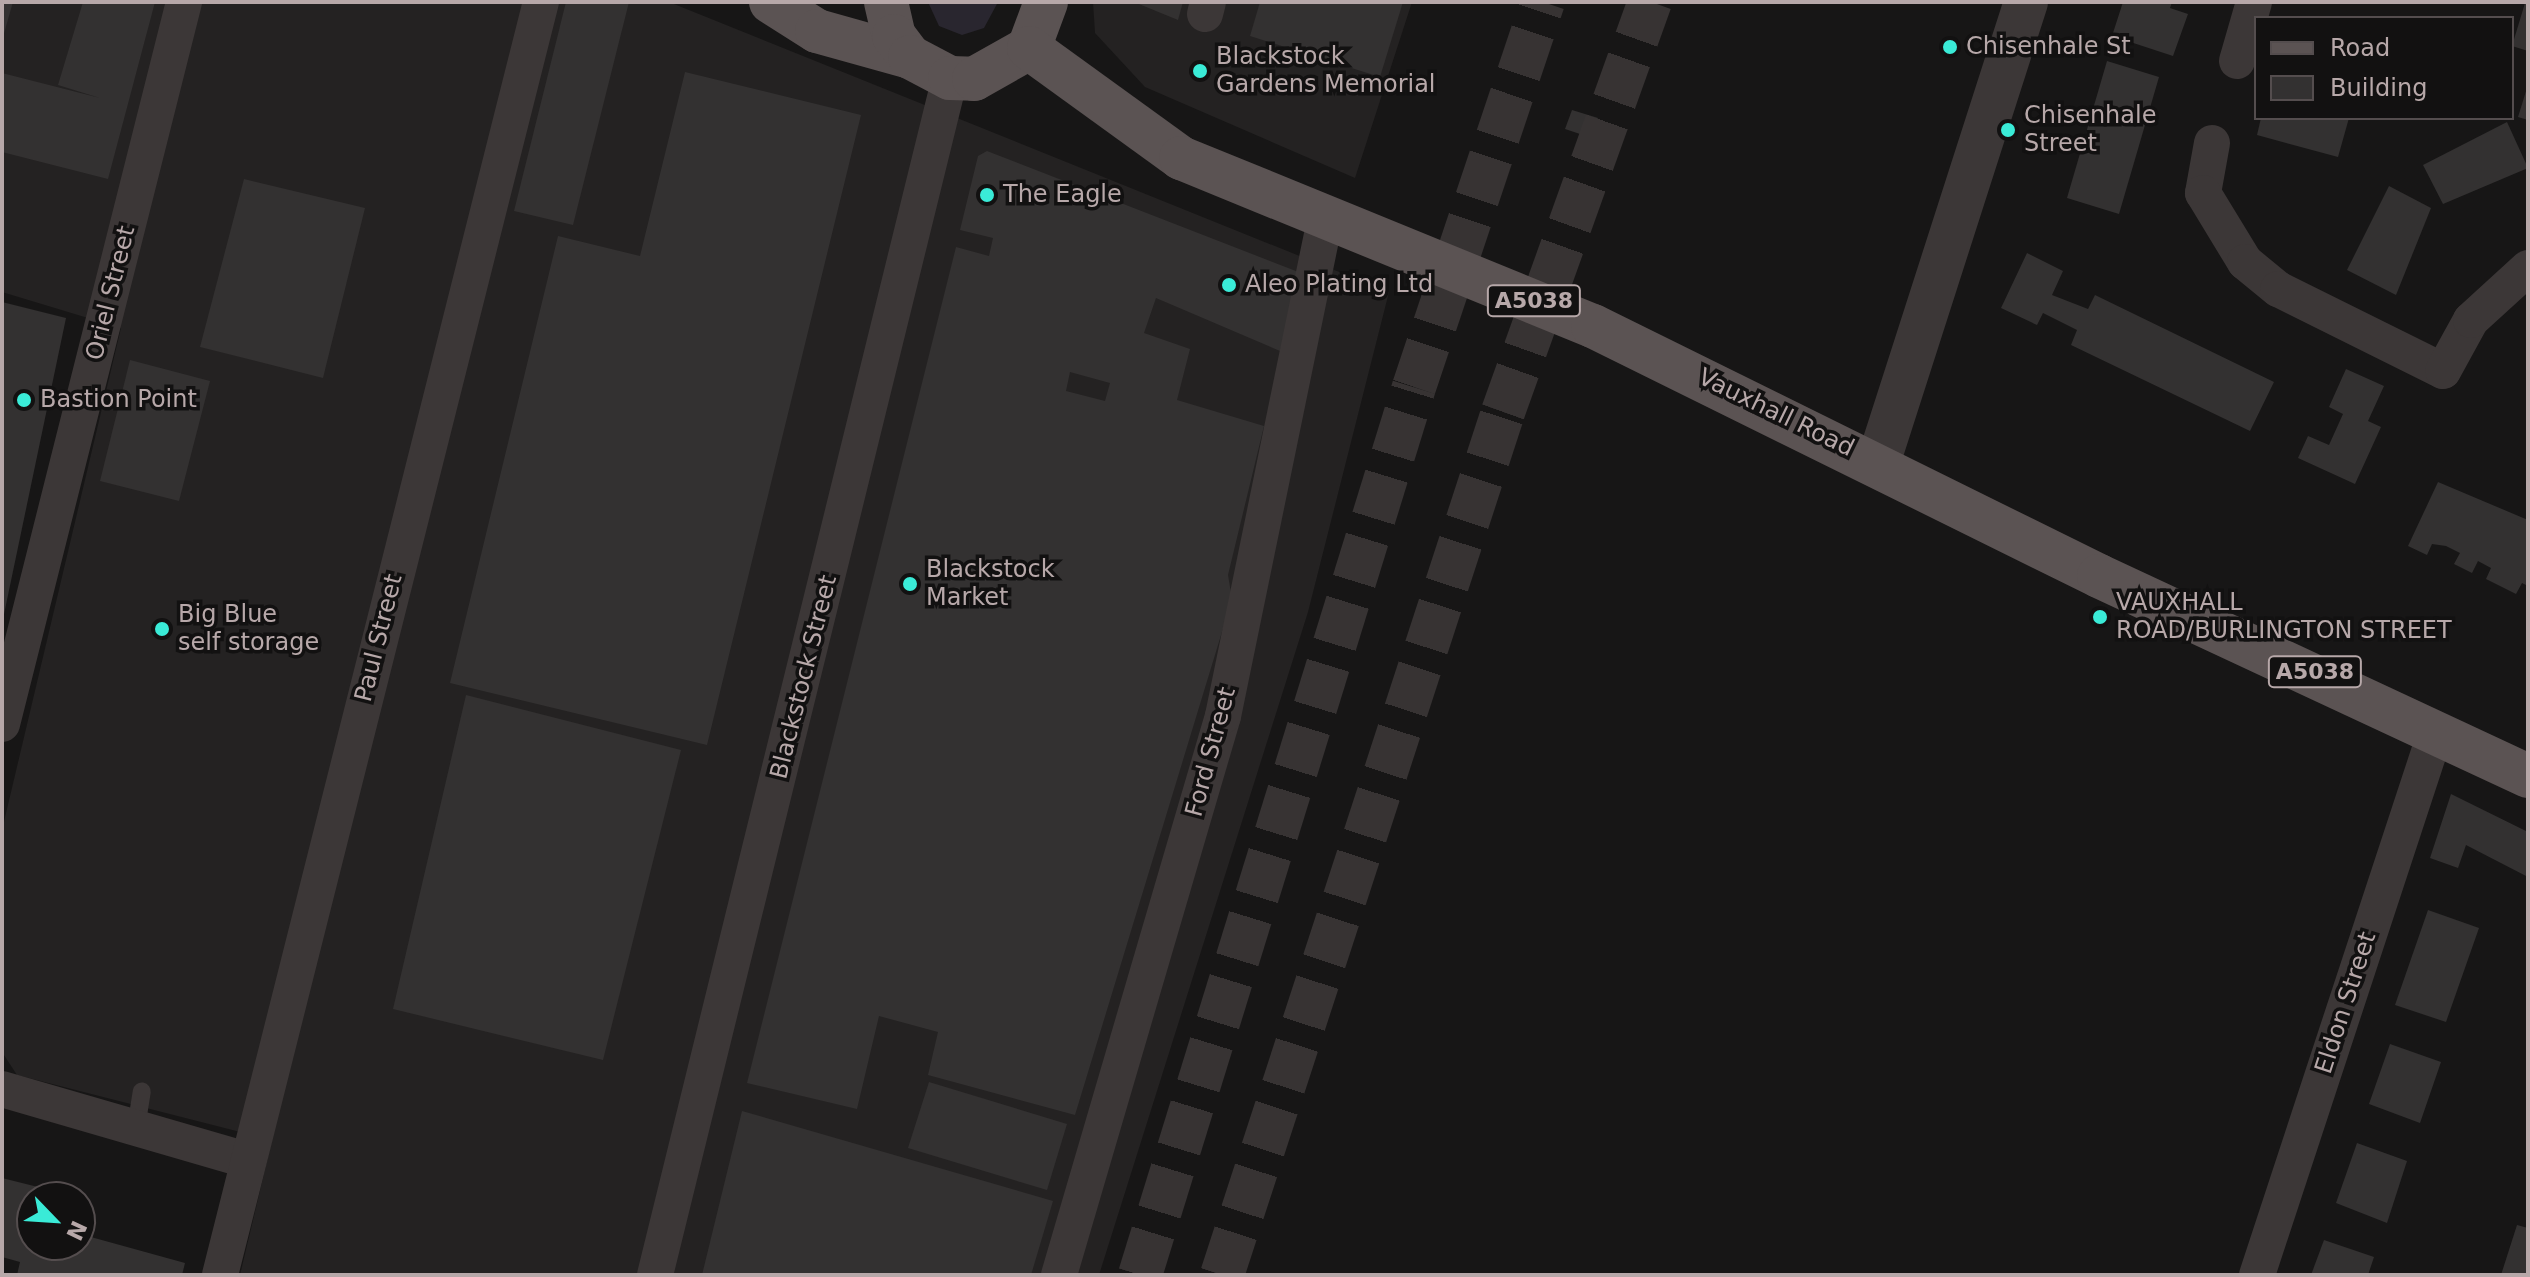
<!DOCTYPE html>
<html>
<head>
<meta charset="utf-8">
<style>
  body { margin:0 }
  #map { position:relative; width:2530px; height:1277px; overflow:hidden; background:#171616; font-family:"DejaVu Sans",sans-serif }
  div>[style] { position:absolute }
  .built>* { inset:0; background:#242222 }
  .green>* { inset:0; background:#29262f }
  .building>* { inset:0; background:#333131 }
  .trunk-tunnel>* { height:44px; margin-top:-22px; transform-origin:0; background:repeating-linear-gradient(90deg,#373333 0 44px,transparent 0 66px) }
  .service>* { height:18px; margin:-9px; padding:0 9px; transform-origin:9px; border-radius:9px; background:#3c3737 }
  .minor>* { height:36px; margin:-18px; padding:0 18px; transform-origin:18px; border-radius:18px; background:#3c3737 }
  .tertiary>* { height:44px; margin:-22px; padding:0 22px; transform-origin:22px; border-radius:22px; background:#3c3737 }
  .primary>* { height:44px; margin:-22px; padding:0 22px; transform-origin:22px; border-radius:22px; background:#5b5353 }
  .dots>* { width:22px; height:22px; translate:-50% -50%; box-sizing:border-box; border:4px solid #121111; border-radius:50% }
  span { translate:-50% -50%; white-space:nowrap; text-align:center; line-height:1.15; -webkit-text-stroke:7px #121111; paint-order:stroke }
  .shield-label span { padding:2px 6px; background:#121111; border:2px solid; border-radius:6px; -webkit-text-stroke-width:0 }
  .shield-label { font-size:22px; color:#b7a8a9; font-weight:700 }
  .poi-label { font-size:24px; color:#b7a8a9 }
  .left { translate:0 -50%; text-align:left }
  .street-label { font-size:24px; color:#b7a8a9 }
  .frame { position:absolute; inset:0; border:4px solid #b7a8a9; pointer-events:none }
  .legend { position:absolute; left:2254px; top:16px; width:260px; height:104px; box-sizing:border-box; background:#121111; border:2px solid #544d4e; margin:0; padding:10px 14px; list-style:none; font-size:24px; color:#b7a8a9 }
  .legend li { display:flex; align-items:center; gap:16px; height:40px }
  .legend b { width:40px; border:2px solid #544d4e }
  .north { position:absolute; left:16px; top:1181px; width:80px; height:80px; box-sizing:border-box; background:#121111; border:2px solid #544d4e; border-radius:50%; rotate:115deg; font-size:22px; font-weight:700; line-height:32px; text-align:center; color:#b7a8a9 }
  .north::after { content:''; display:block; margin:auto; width:28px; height:36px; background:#3aebd7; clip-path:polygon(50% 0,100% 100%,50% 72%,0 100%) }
</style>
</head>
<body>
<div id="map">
  <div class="built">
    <i style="clip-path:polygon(2px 2px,669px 2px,1389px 292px,1308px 612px,1099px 1275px,240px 1275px,272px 1140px,17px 1075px,2px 1052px,2px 830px,121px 328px,2px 292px)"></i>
    <i style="clip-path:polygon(1093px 2px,1412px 2px,1355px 178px,1145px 87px,1095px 33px)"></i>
  </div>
  <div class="green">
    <i style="clip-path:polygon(928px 2px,998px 2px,984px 28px,962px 35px,939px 26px)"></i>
  </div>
  <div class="building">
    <i style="clip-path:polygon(2px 2px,13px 2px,3px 37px,2px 37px)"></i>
    <i style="clip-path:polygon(83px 2px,155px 2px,108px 179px,2px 152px,2px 73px,100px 98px,58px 85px)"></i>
    <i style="clip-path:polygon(566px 2px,629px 2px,573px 225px,514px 211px)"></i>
    <i style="clip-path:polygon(1134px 2px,1183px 2px,1178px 20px)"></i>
    <i style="clip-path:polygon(1260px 2px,1403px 2px,1380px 77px,1250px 36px)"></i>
    <i style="clip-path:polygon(2123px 2px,2172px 2px,2170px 8px,2188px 14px,2173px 56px,2112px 36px)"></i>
    <i style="clip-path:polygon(2525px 3px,2528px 4px,2528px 51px,2512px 46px)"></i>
    <i style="clip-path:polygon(2107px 61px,2159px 77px,2119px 214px,2067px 198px)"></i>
    <i style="clip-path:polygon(685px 72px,861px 115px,707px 745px,450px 683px,558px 236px,640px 256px)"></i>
    <i style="clip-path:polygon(2527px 88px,2528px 88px,2528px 120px,2518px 117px)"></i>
    <i style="clip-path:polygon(1572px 110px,1598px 118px,1592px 138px,1565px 129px)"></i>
    <i style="clip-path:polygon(2261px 118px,2349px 118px,2338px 157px,2257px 135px)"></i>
    <i style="clip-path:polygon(2507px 122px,2528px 168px,2443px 204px,2423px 165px)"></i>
    <i style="clip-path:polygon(evenodd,987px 151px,1301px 273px,1280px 351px,1156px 298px,1144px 333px,1190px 349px,1177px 400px,1264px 426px,1228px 575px,1232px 599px,1075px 1115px,928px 1075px,938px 1032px,879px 1016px,857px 1109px,747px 1083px,956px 247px,989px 256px,993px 238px,960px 230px,978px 156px,987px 151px,1070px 372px,1110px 383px,1105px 401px,1066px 391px,1070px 372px)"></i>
    <i style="clip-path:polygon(244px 179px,365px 208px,323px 378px,200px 347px)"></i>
    <i style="clip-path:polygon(2389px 186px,2431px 208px,2396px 295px,2347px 270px)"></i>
    <i style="clip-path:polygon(2027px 253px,2063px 271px,2052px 295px,2088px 309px,2095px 295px,2274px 382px,2250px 431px,2071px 345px,2077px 330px,2043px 313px,2037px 325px,2001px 308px)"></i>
    <i style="clip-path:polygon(2px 302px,66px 318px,3px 619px,2px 619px)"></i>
    <i style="clip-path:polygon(130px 360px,210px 381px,179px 501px,100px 481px)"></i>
    <i style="clip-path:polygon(2346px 369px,2384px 386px,2368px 421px,2381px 427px,2355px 484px,2298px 458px,2308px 436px,2329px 445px,2343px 414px,2329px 407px)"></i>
    <i style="clip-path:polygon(2438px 482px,2528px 520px,2528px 586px,2522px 583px,2516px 594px,2486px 579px,2491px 568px,2478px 561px,2472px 573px,2454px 564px,2460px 553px,2446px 546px,2432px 544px,2427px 555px,2408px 546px)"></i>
    <i style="clip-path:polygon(466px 695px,681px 750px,603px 1060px,393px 1009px)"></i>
    <i style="clip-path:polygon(2451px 794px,2528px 832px,2528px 877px,2466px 845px,2458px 868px,2430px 858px)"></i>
    <i style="clip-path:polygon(2428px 910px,2479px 928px,2446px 1022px,2395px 1005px)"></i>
    <i style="clip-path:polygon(2390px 1044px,2441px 1062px,2420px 1123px,2369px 1104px)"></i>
    <i style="clip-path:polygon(929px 1082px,1067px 1124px,1047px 1190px,908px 1148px)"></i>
    <i style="clip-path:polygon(742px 1111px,1053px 1201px,1031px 1275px,702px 1275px)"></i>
    <i style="clip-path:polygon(2357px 1143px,2407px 1161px,2387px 1223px,2336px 1203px)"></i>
    <i style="clip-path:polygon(2px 1178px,46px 1189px,44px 1197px,32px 1197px,32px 1245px,80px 1245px,80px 1234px,185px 1263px,182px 1275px,17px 1275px,20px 1262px,2px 1257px)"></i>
    <i style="clip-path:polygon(2517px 1225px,2528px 1228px,2528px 1275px,2501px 1275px)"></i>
    <i style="clip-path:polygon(2324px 1240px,2374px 1257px,2368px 1275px,2311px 1275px)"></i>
  </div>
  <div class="trunk-tunnel">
    <i style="left:1140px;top:1275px;width:929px;rotate:-72.85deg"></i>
    <i style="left:1414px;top:387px;width:406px;rotate:-71.5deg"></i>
    <i style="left:1222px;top:1275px;width:908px;rotate:-71.96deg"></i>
    <i style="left:1503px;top:412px;width:436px;rotate:-70.3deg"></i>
  </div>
  <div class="service">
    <i style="left:136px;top:1128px;width:37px;rotate:-81deg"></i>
  </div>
  <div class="minor">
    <i style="left:1205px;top:14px;width:12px;rotate:-76deg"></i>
    <i style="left:2237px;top:61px;width:61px;rotate:-73.9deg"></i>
    <i style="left:2212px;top:143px;width:51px;rotate:100.2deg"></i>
    <i style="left:2203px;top:193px;width:81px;rotate:58.7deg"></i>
    <i style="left:2245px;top:262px;width:43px;rotate:39.3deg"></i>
    <i style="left:2278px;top:289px;width:184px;rotate:26.4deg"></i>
    <i style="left:2443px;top:371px;width:58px;rotate:-61.2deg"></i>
    <i style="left:2471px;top:320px;width:77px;rotate:-42.4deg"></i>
    <i style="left:2px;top:724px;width:745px;rotate:-75.85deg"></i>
    <i style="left:2px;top:1089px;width:254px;rotate:16.2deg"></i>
    <i style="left:220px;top:1275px;width:1313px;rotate:-75.85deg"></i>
    <i style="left:655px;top:1275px;width:1233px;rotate:-76.16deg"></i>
    <i style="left:1059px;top:1275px;width:583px;rotate:-73.65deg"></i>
    <i style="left:1223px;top:716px;width:506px;rotate:-78.38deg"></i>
    <i style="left:2257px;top:1275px;width:573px;rotate:-71.79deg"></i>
  </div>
  <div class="tertiary">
    <i style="left:1878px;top:463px;width:484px;rotate:-72.2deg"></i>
  </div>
  <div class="primary">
    <i style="left:771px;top:2px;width:54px;rotate:32.2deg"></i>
    <i style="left:817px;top:31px;width:97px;rotate:15.6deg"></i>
    <i style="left:886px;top:2px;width:35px;rotate:77deg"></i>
    <i style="left:894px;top:36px;width:26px;rotate:53deg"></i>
    <i style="left:910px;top:57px;width:45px;rotate:27.7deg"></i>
    <i style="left:950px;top:78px;width:24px;rotate:2deg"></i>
    <i style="left:974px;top:79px;width:63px;rotate:-29.4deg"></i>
    <i style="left:1029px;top:48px;width:49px;rotate:-69.7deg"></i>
    <i style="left:1029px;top:48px;width:188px;rotate:35.9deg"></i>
    <i style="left:1181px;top:158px;width:445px;rotate:22.2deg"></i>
    <i style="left:1593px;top:326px;width:564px;rotate:26.29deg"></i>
    <i style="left:2099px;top:576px;width:473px;rotate:25deg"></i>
  </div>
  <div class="dots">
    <i style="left:1950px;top:47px;background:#3aebd7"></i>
    <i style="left:1200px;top:71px;background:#3aebd7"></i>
    <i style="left:2008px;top:130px;background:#3aebd7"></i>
    <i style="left:987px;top:195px;background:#3aebd7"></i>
    <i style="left:1229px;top:285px;background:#3aebd7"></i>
    <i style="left:24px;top:400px;background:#3aebd7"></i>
    <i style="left:910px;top:584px;background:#3aebd7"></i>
    <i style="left:2100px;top:617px;background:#3aebd7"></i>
    <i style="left:162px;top:629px;background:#3aebd7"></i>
  </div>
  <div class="shield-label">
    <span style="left:1534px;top:301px">A5038</span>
    <span style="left:2315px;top:672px">A5038</span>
  </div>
  <div class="poi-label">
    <span class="left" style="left:1966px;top:47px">Chisenhale St</span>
    <span class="left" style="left:1216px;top:71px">Blackstock<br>Gardens Memorial</span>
    <span class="left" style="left:2024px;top:130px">Chisenhale<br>Street</span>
    <span class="left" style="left:1003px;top:195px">The Eagle</span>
    <span class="left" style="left:1245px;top:285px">Aleo Plating Ltd</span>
    <span class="left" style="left:40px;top:400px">Bastion Point</span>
    <span class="left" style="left:926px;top:584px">Blackstock<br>Market</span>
    <span class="left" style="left:2116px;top:617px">VAUXHALL<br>ROAD/BURLINGTON STREET</span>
    <span class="left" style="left:178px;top:629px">Big Blue<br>self storage</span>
  </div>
  <div class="street-label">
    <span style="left:111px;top:293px;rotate:-76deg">Oriel Street</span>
    <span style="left:1776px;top:413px;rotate:26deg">Vauxhall Road</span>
    <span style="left:379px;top:638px;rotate:-76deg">Paul Street</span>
    <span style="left:804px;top:677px;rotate:-76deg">Blackstock Street</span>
    <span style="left:1211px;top:752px;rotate:-75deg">Ford Street</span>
    <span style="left:2346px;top:1003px;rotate:-72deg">Eldon Street</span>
  </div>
  <div class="frame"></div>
  <ul class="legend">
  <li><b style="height:10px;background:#5b5353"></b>Road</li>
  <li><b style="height:22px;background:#333131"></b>Building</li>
  </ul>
  <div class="north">N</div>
</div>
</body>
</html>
